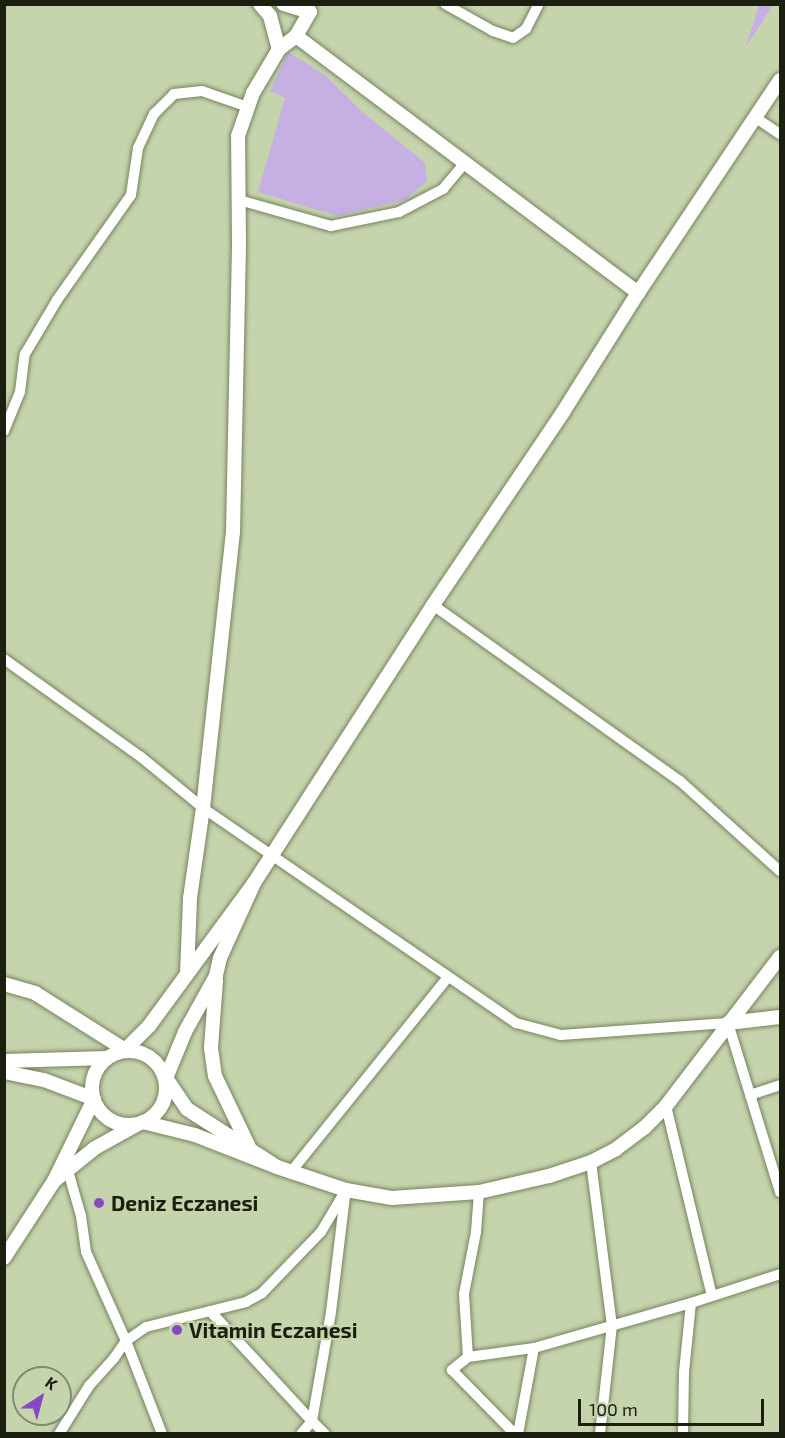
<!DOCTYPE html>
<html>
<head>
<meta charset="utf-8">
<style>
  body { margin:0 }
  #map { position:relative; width:785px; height:1438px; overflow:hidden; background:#c6d4ad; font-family:"Exo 2",sans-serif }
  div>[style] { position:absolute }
  .green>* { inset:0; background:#c5afe3 }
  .roads { filter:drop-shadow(0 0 2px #76835f) drop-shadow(0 0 2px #76835f) }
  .street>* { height:10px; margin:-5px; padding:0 5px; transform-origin:5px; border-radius:5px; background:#fff }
  .secondary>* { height:14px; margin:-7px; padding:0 7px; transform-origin:7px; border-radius:7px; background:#fff }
  .secondary>.ring { margin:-7px; padding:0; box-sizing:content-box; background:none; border:14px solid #fff; border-radius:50% }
  .dots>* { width:16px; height:16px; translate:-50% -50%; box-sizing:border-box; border:3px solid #c6d4ad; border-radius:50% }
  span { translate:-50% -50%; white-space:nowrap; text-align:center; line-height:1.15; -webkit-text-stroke:4.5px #c6d4ad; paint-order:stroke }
  .poi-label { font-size:21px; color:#1a1f10; font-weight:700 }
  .left { translate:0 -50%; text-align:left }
  .frame { position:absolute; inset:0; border:6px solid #1a1f10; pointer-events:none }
  .north { position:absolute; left:12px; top:1366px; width:60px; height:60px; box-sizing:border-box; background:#c6d4ad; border:2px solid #818c6e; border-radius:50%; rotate:36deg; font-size:16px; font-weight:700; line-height:24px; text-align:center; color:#1a1f10 }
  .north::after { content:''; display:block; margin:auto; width:21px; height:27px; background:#854ac0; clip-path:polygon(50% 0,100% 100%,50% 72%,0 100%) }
  .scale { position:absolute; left:578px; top:1399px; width:186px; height:27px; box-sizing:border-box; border:3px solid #1a1f10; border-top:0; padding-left:8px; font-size:18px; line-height:21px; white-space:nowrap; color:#1a1f10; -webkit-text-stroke:4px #c6d4ad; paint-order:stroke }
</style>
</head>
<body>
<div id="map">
  <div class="green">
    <i style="clip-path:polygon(759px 5px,773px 5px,746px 47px)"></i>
    <i style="clip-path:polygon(288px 52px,325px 75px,360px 110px,425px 163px,427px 181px,405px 200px,338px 216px,258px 192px,285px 98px,270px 91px)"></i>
  </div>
  <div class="roads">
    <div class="street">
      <i style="left:445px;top:4px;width:55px;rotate:29.4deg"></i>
      <i style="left:493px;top:31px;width:21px;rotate:19deg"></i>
      <i style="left:513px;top:38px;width:16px;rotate:-35deg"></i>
      <i style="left:526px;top:29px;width:28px;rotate:-63deg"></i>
      <i style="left:756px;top:118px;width:29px;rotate:34deg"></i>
      <i style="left:239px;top:200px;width:96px;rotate:15.8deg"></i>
      <i style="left:331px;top:226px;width:69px;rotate:-11.6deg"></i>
      <i style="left:399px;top:212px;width:50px;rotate:-27.6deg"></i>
      <i style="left:443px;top:189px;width:34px;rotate:-50deg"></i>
      <i style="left:4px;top:431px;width:42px;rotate:-67.7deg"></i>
      <i style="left:20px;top:392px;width:38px;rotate:-83deg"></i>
      <i style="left:25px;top:354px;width:63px;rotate:-59.3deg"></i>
      <i style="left:57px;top:300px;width:128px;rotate:-54.8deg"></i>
      <i style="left:131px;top:195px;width:48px;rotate:-81.5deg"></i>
      <i style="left:138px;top:148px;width:38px;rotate:-65deg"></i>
      <i style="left:154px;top:114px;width:28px;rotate:-45deg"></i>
      <i style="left:174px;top:94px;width:28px;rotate:-6deg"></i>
      <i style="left:202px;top:91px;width:49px;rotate:19.2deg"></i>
      <i style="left:433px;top:605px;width:303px;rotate:35.5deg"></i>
      <i style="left:680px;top:781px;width:135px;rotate:42deg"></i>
      <i style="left:4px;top:659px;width:168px;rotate:35.6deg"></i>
      <i style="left:141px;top:757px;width:80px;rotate:39.4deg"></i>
      <i style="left:203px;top:808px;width:380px;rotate:34.5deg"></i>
      <i style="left:516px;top:1023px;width:47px;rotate:14.9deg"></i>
      <i style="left:561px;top:1035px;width:167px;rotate:-4.1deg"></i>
      <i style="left:728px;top:1023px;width:177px;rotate:72.9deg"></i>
      <i style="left:750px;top:1095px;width:32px;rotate:-18deg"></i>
      <i style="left:666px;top:1106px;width:195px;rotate:76.4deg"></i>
      <i style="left:591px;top:1162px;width:164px;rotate:82.7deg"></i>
      <i style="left:612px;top:1325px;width:110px;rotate:96.3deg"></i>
      <i style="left:68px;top:1171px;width:47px;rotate:73.9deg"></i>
      <i style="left:81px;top:1216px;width:36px;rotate:82deg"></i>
      <i style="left:86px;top:1252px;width:98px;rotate:65.8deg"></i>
      <i style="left:126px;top:1341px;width:100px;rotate:68.8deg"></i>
      <i style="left:290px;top:1173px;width:252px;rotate:-51.1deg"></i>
      <i style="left:479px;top:1192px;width:40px;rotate:94.3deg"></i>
      <i style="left:476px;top:1232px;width:63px;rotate:101deg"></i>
      <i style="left:464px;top:1294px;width:63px;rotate:86.4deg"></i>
      <i style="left:468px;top:1357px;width:67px;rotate:-7.8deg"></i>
      <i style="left:210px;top:1311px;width:150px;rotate:47.2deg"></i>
      <i style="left:312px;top:1421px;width:17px;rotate:130deg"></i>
      <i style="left:468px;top:1357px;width:21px;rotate:141deg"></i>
      <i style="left:452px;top:1370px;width:90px;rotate:45.5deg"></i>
      <i style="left:59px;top:1434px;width:57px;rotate:-58deg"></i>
      <i style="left:89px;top:1386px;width:38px;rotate:-48deg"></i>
      <i style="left:114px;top:1358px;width:21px;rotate:-55deg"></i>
      <i style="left:126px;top:1341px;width:24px;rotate:-35deg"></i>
      <i style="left:146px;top:1327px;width:103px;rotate:-14deg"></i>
      <i style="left:246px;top:1302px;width:18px;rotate:-29deg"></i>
      <i style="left:262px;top:1293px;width:85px;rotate:-46deg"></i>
      <i style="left:321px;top:1232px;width:49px;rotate:-59.2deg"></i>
      <i style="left:325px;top:1434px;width:18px;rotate:-135deg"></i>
      <i style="left:312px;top:1421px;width:111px;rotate:-80.1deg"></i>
      <i style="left:331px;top:1312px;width:117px;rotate:-83.1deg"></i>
      <i style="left:518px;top:1434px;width:87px;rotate:-79.5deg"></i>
      <i style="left:534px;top:1348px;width:163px;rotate:-16deg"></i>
      <i style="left:691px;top:1303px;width:94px;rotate:-18deg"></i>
      <i style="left:683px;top:1434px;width:62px;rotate:-89.1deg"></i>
      <i style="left:684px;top:1372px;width:69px;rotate:-84.2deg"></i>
    </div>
    <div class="secondary">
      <i style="left:260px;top:4px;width:16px;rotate:50deg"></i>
      <i style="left:270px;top:16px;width:34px;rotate:75deg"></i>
      <i style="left:296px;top:36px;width:428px;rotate:36.9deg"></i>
      <i style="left:254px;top:883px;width:331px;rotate:-57.2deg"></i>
      <i style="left:433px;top:605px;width:233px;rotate:-56deg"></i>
      <i style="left:563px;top:412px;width:141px;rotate:-57.8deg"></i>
      <i style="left:638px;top:293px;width:256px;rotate:-56.3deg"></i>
      <i style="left:187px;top:974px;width:76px;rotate:-87.7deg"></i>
      <i style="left:190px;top:898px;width:91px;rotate:-81.8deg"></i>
      <i style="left:203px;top:808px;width:278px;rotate:-83.8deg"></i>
      <i style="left:233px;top:532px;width:288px;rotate:-88.8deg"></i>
      <i style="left:239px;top:244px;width:108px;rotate:-90.5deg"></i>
      <i style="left:238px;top:136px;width:46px;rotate:-70.8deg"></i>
      <i style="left:253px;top:93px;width:51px;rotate:-59.4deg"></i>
      <i style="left:279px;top:49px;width:21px;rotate:-37deg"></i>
      <i style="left:296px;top:36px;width:28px;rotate:-60deg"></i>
      <i style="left:310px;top:12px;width:28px;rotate:-163deg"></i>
      <i style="left:216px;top:981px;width:67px;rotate:94.3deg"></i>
      <i style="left:211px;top:1048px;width:28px;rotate:82deg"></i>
      <i style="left:215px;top:1076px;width:79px;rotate:64.4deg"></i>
      <i style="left:4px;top:984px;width:32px;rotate:16deg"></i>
      <i style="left:35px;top:993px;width:107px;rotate:32.3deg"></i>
      <i style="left:125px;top:1050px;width:34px;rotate:-45deg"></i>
      <i style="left:149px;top:1026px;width:177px;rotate:-53.7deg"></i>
      <i style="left:254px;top:883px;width:82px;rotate:114.4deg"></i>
      <i style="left:220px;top:958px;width:18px;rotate:103deg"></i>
      <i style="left:216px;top:976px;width:64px;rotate:119deg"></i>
      <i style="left:185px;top:1032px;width:50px;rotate:112.4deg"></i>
      <i style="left:166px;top:1078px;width:37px;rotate:56deg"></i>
      <i style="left:187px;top:1109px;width:107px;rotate:32.8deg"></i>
      <i style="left:277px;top:1167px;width:88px;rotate:-158.7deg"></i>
      <i style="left:195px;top:1135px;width:54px;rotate:-166deg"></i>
      <i style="left:728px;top:1023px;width:52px;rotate:-6.6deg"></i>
      <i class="ring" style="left:92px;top:1051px;width:60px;height:60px"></i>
      <i style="left:4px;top:1061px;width:103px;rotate:-1.7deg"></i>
      <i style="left:4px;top:1072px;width:41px;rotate:11.3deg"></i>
      <i style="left:44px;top:1080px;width:53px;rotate:20.8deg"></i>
      <i style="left:94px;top:1099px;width:91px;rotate:116deg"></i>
      <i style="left:54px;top:1181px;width:53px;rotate:-38.8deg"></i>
      <i style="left:95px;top:1148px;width:49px;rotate:-29.2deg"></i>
      <i style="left:277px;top:1167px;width:73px;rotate:18.4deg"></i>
      <i style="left:346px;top:1190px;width:47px;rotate:9.9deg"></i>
      <i style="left:392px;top:1198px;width:87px;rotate:-3.9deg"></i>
      <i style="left:479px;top:1192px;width:72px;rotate:-12.9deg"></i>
      <i style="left:549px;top:1176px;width:44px;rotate:-18.4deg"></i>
      <i style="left:591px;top:1162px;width:28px;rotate:-27deg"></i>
      <i style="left:616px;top:1149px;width:35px;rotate:-37deg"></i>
      <i style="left:644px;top:1128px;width:31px;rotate:-45deg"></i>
      <i style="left:666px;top:1106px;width:188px;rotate:-52.6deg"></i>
      <i style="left:4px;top:1258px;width:92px;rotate:-57deg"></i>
    </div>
  </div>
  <div class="dots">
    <i style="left:99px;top:1203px;background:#854ac0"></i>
    <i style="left:177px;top:1330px;background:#854ac0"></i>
  </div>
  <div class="poi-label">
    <span class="left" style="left:111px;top:1203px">Deniz Eczanesi</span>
    <span class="left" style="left:189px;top:1330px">Vitamin Eczanesi</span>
  </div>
  <div class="frame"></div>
  <div class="north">K</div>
  <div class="scale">100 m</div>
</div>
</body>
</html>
